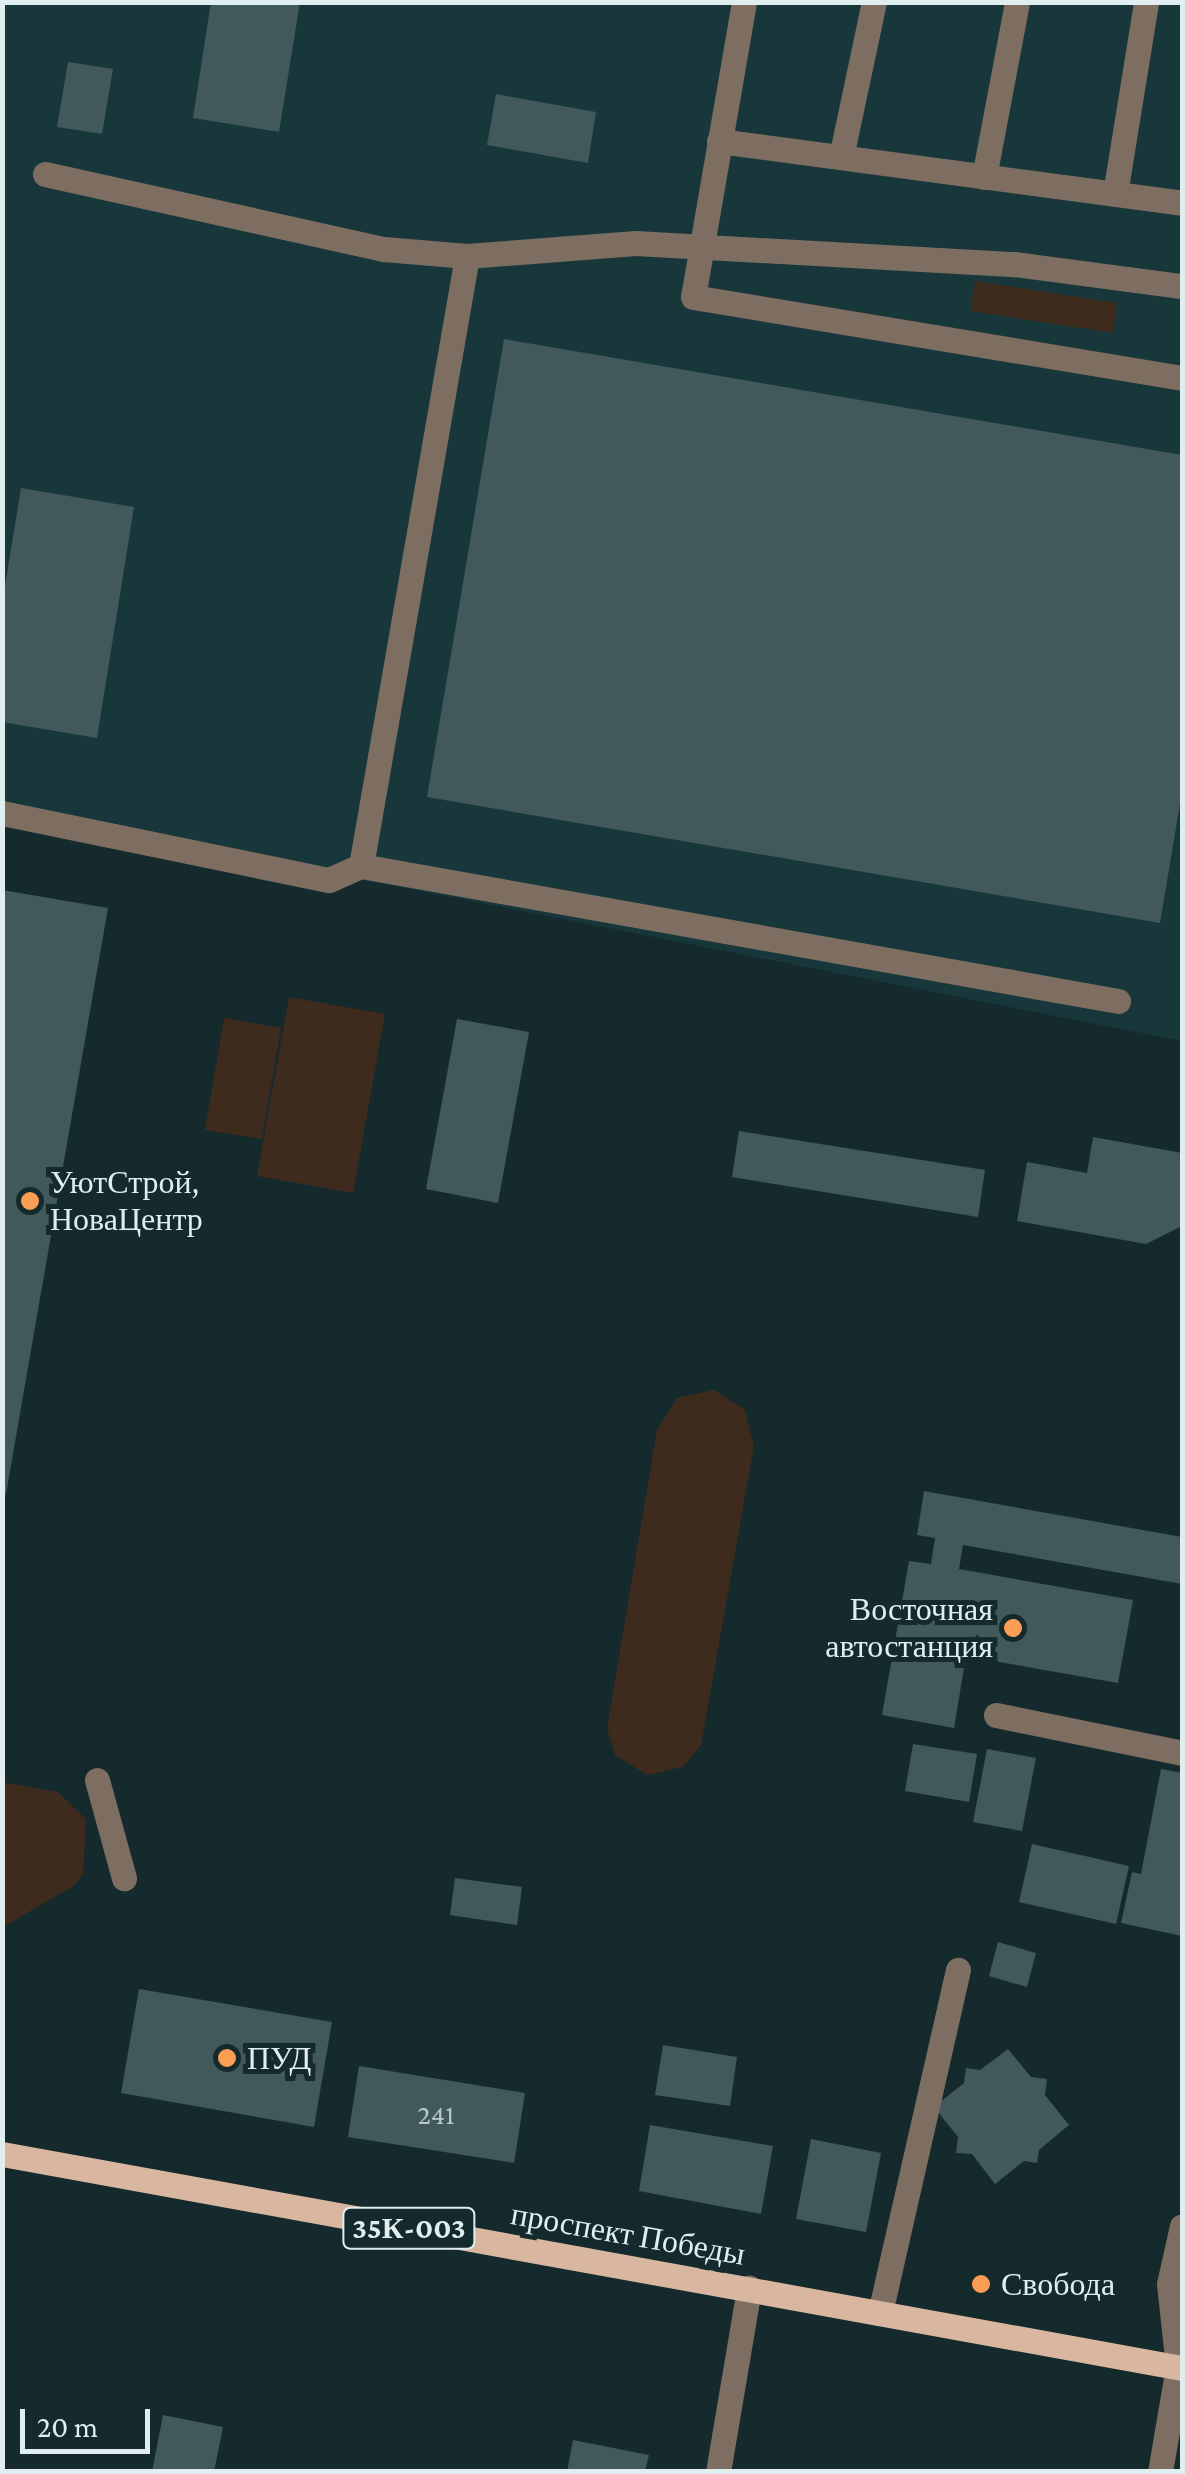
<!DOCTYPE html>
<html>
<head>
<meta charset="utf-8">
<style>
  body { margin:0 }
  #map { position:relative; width:1185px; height:2474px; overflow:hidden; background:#152a2c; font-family:"Crimson Pro",serif }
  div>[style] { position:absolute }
  .built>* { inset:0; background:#18373a }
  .green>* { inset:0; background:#3f2b1d }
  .building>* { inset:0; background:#42595b }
  .minor>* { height:25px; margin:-12.5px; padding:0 12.5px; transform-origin:12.5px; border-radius:12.5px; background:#7e6e62 }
  .major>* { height:25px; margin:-12.5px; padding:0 12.5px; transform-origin:12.5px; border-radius:12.5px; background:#d8b69f }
  .dots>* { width:28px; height:28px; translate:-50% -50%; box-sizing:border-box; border:5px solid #152a2c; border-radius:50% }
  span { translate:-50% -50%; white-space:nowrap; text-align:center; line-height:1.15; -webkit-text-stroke:10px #152a2c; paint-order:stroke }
  .number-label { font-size:28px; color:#b9c9ca }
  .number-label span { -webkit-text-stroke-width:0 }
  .shield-label span { padding:2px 8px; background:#152a2c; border:2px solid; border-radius:8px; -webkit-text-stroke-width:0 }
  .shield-label { font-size:30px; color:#e1eeef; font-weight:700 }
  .poi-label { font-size:32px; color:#e1eeef }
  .left { translate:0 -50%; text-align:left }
  .right { translate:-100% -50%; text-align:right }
  .street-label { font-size:32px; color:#e1eeef }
  .frame { position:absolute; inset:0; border:5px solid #e1eeef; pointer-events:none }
  .scale { position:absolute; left:20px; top:2409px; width:130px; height:45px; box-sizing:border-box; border:5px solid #e1eeef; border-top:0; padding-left:12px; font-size:30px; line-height:35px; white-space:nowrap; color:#e1eeef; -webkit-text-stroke:8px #152a2c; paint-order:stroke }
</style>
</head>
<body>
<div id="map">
  <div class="built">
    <i style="clip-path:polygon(2px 3px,1182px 3px,1182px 1041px,3px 809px)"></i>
  </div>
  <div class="green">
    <i style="clip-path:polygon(975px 281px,1117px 303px,1113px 333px,971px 311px)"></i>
    <i style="clip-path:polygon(289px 997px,385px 1014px,353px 1193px,257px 1176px)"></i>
    <i style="clip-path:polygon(224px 1018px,281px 1028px,262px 1139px,205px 1130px)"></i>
    <i style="clip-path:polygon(714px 1390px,745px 1410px,754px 1446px,701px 1745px,683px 1767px,647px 1775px,615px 1755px,607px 1728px,657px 1430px,677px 1398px)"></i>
    <i style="clip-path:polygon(2px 1782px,58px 1792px,86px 1819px,83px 1874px,75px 1885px,3px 1927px)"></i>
  </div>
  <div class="building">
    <i style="clip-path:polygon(211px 2px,300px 2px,279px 132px,193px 118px)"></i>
    <i style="clip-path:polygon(68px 62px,113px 69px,102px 134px,57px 127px)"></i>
    <i style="clip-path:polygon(496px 94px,596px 112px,588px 163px,487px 145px)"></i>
    <i style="clip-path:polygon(504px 339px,1182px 455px,1182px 792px,1160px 923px,427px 797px)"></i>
    <i style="clip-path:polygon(21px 488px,134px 507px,97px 738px,2px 722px,2px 604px)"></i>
    <i style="clip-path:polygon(2px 890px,108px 908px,6px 1494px,2px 1493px)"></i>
    <i style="clip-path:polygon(457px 1019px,529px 1032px,498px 1203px,426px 1189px)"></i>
    <i style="clip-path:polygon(739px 1131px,985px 1170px,978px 1217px,732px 1177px)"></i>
    <i style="clip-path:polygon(1093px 1137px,1182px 1153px,1182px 1226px,1146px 1244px,1017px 1221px,1027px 1162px,1087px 1173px)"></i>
    <i style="clip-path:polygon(924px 1491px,1182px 1537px,1182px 1584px,963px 1545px,959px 1569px,1133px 1600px,1118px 1683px,966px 1656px,954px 1728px,882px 1715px,909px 1561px,931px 1564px,935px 1538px,917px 1535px)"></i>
    <i style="clip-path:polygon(913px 1744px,977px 1754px,969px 1802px,905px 1791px)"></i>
    <i style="clip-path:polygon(987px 1749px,1036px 1758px,1022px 1831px,973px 1822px)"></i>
    <i style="clip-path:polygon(1161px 1769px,1182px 1773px,1182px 1936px,1121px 1923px,1132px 1872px,1141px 1874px)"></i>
    <i style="clip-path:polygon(1032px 1844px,1129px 1866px,1116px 1924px,1019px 1902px)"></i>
    <i style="clip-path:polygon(455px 1878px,522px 1887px,517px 1925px,450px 1915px)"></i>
    <i style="clip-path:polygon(998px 1942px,1036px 1953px,1027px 1987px,989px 1976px)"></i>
    <i style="clip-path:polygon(139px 1989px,332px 2022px,314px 2127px,121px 2093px)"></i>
    <i style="clip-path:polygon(663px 2045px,737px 2057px,730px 2106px,655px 2095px)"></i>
    <i style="clip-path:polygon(1008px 2049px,1031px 2077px,1047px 2079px,1045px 2095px,1069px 2125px,1039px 2150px,1037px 2163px,1024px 2161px,995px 2184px,972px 2154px,956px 2153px,958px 2137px,934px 2107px,964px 2083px,966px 2068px,980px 2070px)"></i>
    <i style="clip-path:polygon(359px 2066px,525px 2093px,514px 2163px,348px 2137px)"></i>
    <i style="clip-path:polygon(650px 2125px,773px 2146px,761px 2214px,639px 2191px)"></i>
    <i style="clip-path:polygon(811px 2139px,881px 2153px,866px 2232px,796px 2219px)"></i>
    <i style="clip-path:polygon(163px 2415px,223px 2427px,214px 2472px,152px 2472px)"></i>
    <i style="clip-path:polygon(573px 2440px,649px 2455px,645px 2472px,567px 2472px)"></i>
  </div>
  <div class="minor">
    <i style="left:744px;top:2px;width:299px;rotate:99.8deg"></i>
    <i style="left:693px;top:297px;width:496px;rotate:9.4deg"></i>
    <i style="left:719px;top:141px;width:467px;rotate:7.6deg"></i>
    <i style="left:841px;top:157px;width:158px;rotate:-78deg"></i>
    <i style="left:45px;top:174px;width:347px;rotate:12.5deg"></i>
    <i style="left:384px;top:249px;width:83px;rotate:4.8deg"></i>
    <i style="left:467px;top:256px;width:169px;rotate:-4.4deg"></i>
    <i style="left:635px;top:243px;width:380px;rotate:3.2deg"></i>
    <i style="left:1014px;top:264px;width:169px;rotate:7.5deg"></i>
    <i style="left:984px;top:177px;width:178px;rotate:-79.3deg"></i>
    <i style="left:1115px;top:194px;width:194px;rotate:-80.8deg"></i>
    <i style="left:2px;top:813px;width:334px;rotate:11.6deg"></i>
    <i style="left:329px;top:880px;width:35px;rotate:-24deg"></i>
    <i style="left:361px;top:866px;width:769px;rotate:10.11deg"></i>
    <i style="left:361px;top:866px;width:619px;rotate:-80.14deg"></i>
    <i style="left:996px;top:1715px;width:190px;rotate:11.5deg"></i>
    <i style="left:97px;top:1780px;width:102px;rotate:74.6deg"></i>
    <i style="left:880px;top:2313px;width:352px;rotate:-77.2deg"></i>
    <i style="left:718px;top:2472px;width:187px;rotate:-80.4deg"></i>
    <i style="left:1160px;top:2472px;width:107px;rotate:-80.3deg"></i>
    <i style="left:1178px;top:2367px;width:83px;rotate:-96.2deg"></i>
    <i style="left:1169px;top:2284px;width:59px;rotate:-77.4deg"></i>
  </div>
  <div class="major">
    <i style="left:2px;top:2154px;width:1199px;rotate:10.28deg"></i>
  </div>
  <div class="dots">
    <i style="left:30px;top:1201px;background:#fc9d54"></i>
    <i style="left:1013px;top:1628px;background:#fc9d54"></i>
    <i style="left:227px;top:2058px;background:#fc9d54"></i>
    <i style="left:981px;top:2284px;background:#fc9d54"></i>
  </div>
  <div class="number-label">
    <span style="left:436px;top:2115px">241</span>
  </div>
  <div class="shield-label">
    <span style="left:409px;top:2228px">35К-003</span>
  </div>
  <div class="poi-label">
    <span class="left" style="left:50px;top:1201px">УютСтрой,<br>НоваЦентр</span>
    <span class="right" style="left:993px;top:1628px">Восточная<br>автостанция</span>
    <span class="left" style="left:247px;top:2058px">ПУД</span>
    <span class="left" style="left:1001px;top:2284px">Свобода</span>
  </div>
  <div class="street-label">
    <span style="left:628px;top:2234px;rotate:10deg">проспект Победы</span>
  </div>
  <div class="frame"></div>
  <div class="scale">20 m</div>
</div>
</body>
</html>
